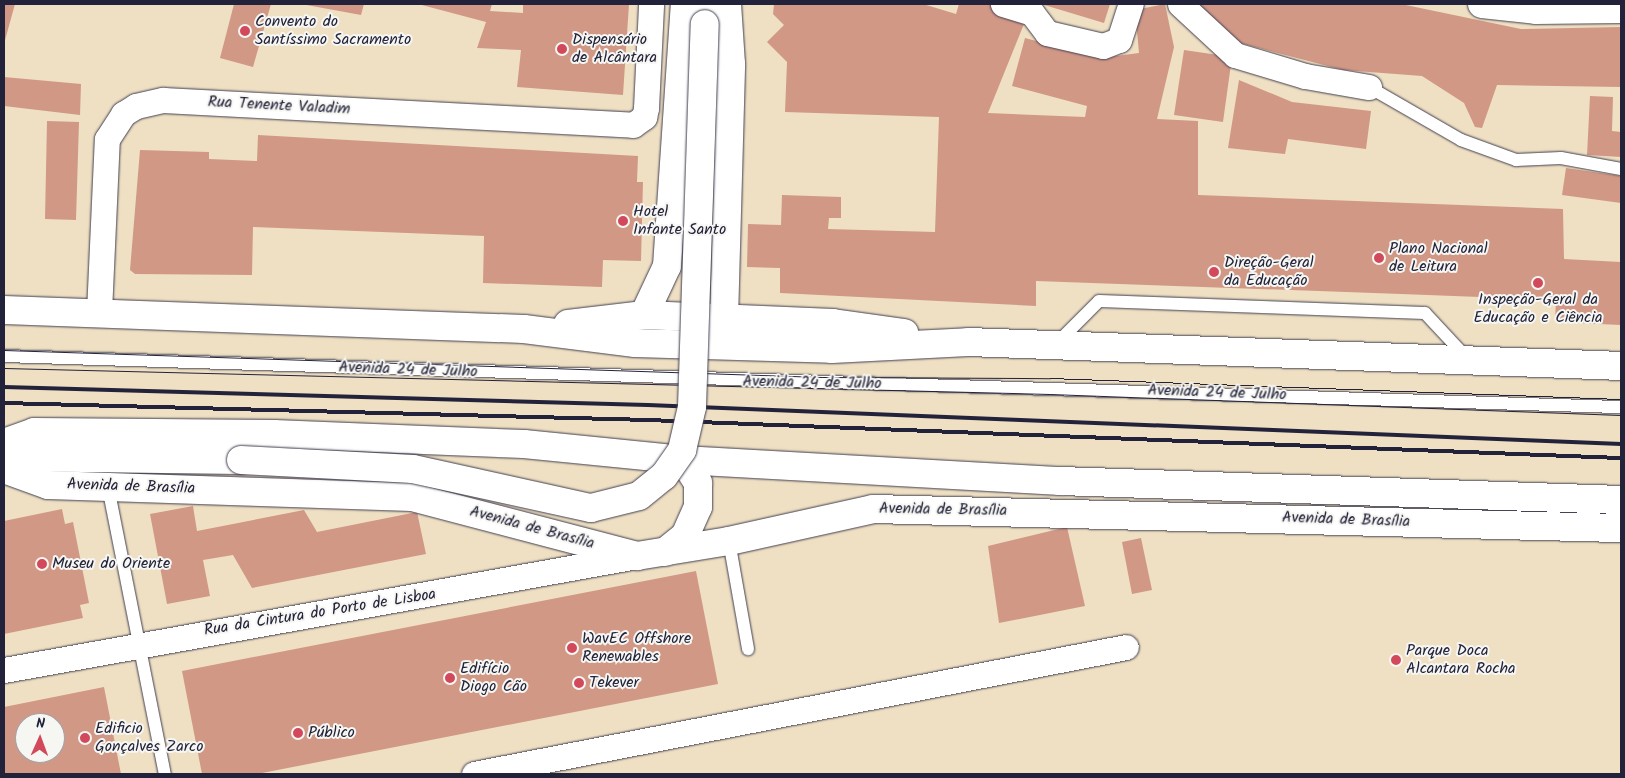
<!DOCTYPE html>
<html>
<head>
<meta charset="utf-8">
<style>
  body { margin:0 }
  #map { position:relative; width:1625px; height:778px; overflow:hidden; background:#efe0c3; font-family:Kalam,sans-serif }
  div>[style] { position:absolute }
  .building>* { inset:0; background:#d19886 }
  .roads { filter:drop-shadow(0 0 1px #413e4f) drop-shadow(0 0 1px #413e4f) }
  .lane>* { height:12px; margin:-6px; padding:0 6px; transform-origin:6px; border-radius:6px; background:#fff }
  .street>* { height:25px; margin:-12.5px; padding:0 12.5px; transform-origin:12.5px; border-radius:12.5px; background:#fff }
  .secondary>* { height:28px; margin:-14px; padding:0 14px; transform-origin:14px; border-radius:14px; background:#fff }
  .primary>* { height:28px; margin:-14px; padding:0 14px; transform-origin:14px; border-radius:14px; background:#fff }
  .tram>* { height:1px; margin:-0.5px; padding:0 0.5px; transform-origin:0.5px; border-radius:0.5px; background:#22223b }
  .rail>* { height:4px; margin:-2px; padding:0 2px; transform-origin:2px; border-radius:2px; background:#22223b }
  .bridges { filter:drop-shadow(0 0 1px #413e4f) drop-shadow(0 0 1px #413e4f) }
  .primary-bridge>* { height:28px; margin:-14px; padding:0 14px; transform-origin:14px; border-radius:14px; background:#fff }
  .dots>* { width:14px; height:14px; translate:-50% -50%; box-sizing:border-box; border:2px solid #f6f6f2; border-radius:50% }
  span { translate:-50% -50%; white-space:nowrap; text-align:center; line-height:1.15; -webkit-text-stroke:4px #f6f6f2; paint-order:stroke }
  .poi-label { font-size:16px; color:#22223b }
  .left { translate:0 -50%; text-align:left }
  .street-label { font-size:16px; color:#22223b }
  .frame { position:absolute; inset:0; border:5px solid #22223b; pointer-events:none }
  .north { position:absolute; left:15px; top:713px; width:50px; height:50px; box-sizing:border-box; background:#f6f6f2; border:1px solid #a1a1a9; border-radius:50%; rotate:2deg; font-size:14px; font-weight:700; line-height:20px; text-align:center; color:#22223b }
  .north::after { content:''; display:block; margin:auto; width:18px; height:22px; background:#d1495b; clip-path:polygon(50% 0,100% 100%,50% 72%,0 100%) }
</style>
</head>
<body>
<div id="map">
  <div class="building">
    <i style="clip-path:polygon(4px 4px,15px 4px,4px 44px)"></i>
    <i style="clip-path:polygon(234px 4px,271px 4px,253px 67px,220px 58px)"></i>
    <i style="clip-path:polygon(301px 4px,364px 4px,361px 15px)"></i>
    <i style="clip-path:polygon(418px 4px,492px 4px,490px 11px,523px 13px,523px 4px,629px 4px,623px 95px,517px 87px,521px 50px,477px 48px,486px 22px)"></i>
    <i style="clip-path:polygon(774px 4px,923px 4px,956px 14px,959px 4px,993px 4px,1028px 14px,988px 113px,1085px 117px,1087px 106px,1012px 86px,1025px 38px,1100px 58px,1139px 53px,1135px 10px,1165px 4px,1174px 47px,1157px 119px,1198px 121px,1198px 195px,1563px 209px,1564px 259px,1621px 262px,1621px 325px,1555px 322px,1556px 300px,1401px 294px,1036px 281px,1036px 306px,780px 293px,780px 268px,747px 267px,748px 224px,781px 225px,782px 195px,841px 197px,841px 218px,829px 218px,828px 229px,935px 232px,939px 117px,785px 112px,787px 62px,767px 42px,784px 25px,773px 14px)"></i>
    <i style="clip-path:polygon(1041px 4px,1110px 4px,1104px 23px)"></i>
    <i style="clip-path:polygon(1194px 4px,1401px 4px,1521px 29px,1621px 27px,1621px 87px,1497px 85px,1482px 128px,1475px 127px,1464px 103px,1422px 76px,1343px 70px,1232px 41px)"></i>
    <i style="clip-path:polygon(1184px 50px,1232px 57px,1223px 122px,1174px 115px)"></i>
    <i style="clip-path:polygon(4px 77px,81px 84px,80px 115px,4px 106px)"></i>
    <i style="clip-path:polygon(1239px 80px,1292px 102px,1371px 111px,1366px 149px,1288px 139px,1285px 154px,1228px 148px)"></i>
    <i style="clip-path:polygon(1590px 96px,1613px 97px,1612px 131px,1621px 132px,1621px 157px,1587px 155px)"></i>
    <i style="clip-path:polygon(47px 121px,79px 122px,76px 220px,45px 219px)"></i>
    <i style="clip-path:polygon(258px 135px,638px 156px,637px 182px,643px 182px,641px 261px,603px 260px,602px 287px,483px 283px,484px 236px,253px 227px,252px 275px,135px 274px,130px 270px,140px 150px,209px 152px,209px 159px,257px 161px)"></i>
    <i style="clip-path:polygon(1566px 168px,1621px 176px,1621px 203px,1562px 195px)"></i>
    <i style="clip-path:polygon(193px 506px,197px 531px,304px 510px,317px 532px,417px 512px,426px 554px,252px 588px,233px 555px,203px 560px,210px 596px,167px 604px,150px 514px)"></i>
    <i style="clip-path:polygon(62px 509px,65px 524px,73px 522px,89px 603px,80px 605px,83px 618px,4px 634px,4px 521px)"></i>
    <i style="clip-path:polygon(1067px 527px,1085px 606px,999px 623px,988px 546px)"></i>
    <i style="clip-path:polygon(1141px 538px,1152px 590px,1132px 594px,1122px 542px)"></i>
    <i style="clip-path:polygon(696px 571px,718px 684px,257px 774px,202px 774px,182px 671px)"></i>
    <i style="clip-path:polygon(evenodd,104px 687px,121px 774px,4px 774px,4px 707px,104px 687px,25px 723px,55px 723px,55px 753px,25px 753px,25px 723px)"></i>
  </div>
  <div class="roads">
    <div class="lane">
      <i style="left:1369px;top:87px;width:106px;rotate:29.9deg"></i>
      <i style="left:1461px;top:140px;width:59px;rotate:20deg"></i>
      <i style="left:1516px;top:160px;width:45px;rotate:-2.5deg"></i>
      <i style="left:1561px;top:158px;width:61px;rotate:10.4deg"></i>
      <i style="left:1057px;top:343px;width:59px;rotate:-45deg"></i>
      <i style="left:1099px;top:301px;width:326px;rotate:2.1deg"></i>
      <i style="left:1425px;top:313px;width:62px;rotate:47deg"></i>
      <i style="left:4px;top:356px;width:1618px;rotate:1.81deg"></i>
      <i style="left:108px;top:487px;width:293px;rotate:78.8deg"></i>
      <i style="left:729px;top:541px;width:110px;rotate:80deg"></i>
    </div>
    <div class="street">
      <i style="left:1003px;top:4px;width:30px;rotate:17deg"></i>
      <i style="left:1032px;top:13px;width:25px;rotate:53deg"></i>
      <i style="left:1047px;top:33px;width:57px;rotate:13.1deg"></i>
      <i style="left:1103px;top:46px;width:17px;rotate:-21deg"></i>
      <i style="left:1119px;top:40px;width:38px;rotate:-72deg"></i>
      <i style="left:1180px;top:4px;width:75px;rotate:42.8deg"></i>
      <i style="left:1235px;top:55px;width:73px;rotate:16.7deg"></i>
      <i style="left:1305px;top:76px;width:65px;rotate:9.8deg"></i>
      <i style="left:99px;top:312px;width:173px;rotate:-87.4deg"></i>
      <i style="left:107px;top:139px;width:30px;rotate:-57deg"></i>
      <i style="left:123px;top:114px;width:15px;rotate:-32deg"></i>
      <i style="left:136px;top:106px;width:28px;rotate:-13deg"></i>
      <i style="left:163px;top:100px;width:471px;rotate:3deg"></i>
      <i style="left:633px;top:125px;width:14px;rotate:-36deg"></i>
      <i style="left:644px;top:117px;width:9px;rotate:-77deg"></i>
      <i style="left:646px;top:108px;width:104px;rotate:-87.2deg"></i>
      <i style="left:4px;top:670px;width:643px;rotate:-10.21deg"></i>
      <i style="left:474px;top:774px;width:664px;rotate:-11.02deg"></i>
    </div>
    <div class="secondary">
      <i style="left:1482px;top:4px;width:54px;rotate:6.3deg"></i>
      <i style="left:1536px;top:10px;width:85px;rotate:-0.7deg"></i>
      <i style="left:4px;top:443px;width:32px;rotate:-20deg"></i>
      <i style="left:34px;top:432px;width:240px;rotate:0.5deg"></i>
      <i style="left:274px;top:434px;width:250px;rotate:2.3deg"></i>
      <i style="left:524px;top:444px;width:160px;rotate:5.7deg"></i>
      <i style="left:683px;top:460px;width:378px;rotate:3.2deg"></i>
      <i style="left:1060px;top:481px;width:561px;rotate:1.94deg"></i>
      <i style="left:4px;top:469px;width:47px;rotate:20deg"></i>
      <i style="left:48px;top:485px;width:364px;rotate:1.9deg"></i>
      <i style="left:412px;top:497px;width:233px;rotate:14.7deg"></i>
      <i style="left:637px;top:556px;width:93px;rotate:-9.3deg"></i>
      <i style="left:729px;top:541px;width:148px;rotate:-12.5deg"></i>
      <i style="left:873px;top:509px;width:748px;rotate:1.46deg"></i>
      <i style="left:665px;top:552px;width:26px;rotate:-39deg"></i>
      <i style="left:685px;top:536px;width:32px;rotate:-66deg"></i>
      <i style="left:698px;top:507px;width:24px;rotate:-90deg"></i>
      <i style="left:698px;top:483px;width:27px;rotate:-123deg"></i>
    </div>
    <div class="primary">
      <i style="left:705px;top:24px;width:20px;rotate:-87deg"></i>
      <i style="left:4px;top:310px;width:520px;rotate:2.09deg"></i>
      <i style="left:524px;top:329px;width:112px;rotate:7.2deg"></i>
      <i style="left:635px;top:343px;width:197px;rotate:1.7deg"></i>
      <i style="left:832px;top:349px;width:136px;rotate:-2.9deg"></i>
      <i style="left:968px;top:342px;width:653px;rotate:2.1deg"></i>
      <i style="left:644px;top:315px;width:54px;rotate:-64.9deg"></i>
      <i style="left:667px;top:266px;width:263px;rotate:-86.1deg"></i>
      <i style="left:568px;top:324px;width:77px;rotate:-6.8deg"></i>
      <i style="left:644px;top:315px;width:189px;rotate:2.4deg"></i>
      <i style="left:833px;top:323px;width:72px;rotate:8deg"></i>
      <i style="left:708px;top:326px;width:17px;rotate:-24deg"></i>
      <i style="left:724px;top:319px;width:255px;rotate:-88.4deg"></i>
      <i style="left:731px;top:64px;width:60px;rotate:-93.8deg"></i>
      <i style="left:4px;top:457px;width:237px;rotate:0.7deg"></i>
    </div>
  </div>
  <div class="tram">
    <i style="left:4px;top:350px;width:818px;rotate:1.89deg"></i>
    <i style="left:822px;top:377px;width:228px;rotate:0.3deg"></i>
    <i style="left:1050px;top:378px;width:571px;rotate:2.11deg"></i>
    <i style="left:4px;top:368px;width:1046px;rotate:1.42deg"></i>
    <i style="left:1050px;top:394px;width:571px;rotate:2.11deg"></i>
  </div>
  <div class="rail">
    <i style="left:4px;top:387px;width:644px;rotate:1.6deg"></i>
    <i style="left:648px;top:405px;width:974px;rotate:2.3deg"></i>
    <i style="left:4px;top:403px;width:644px;rotate:1.51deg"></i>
    <i style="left:648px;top:420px;width:974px;rotate:2.24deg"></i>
  </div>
  <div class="bridges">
    <div class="primary-bridge">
      <i style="left:241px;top:460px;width:172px;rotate:3deg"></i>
      <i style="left:413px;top:469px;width:182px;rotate:12.4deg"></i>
      <i style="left:591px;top:508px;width:49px;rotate:-14deg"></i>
      <i style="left:639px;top:496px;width:32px;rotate:-39deg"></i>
      <i style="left:664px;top:476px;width:32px;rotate:-55deg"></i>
      <i style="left:682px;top:450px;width:44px;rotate:-76.9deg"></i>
      <i style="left:692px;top:407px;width:383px;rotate:-88.1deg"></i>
    </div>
  </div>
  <div class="dots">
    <i style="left:245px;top:31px;background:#d1495b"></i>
    <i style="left:562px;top:49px;background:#d1495b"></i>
    <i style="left:623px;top:221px;background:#d1495b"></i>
    <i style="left:1379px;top:258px;background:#d1495b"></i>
    <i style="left:1214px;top:272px;background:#d1495b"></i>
    <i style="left:1538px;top:283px;background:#d1495b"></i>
    <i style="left:42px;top:564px;background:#d1495b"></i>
    <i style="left:572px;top:648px;background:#d1495b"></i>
    <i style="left:1396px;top:660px;background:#d1495b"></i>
    <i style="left:450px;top:678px;background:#d1495b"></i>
    <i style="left:579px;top:683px;background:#d1495b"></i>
    <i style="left:298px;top:733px;background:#d1495b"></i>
    <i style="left:85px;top:738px;background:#d1495b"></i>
  </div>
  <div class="poi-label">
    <span class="left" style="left:255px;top:31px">Convento do<br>Santíssimo Sacramento</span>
    <span class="left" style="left:572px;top:49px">Dispensário<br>de Alcântara</span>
    <span class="left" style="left:633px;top:221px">Hotel<br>Infante Santo</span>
    <span class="left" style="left:1389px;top:258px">Plano Nacional<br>de Leitura</span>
    <span class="left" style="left:1224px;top:272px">Direção-Geral<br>da Educação</span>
    <span style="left:1538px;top:309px">Inspeção-Geral da<br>Educação e Ciência</span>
    <span class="left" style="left:52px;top:564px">Museu do Oriente</span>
    <span class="left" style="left:582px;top:648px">WavEC Offshore<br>Renewables</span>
    <span class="left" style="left:1406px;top:660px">Parque Doca<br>Alcantara Rocha</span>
    <span class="left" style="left:460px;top:678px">Edifício<br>Diogo Cão</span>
    <span class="left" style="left:589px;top:683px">Tekever</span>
    <span class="left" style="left:95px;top:738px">Edificio<br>Gonçalves Zarco</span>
    <span class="left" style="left:308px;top:733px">Público</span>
  </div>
  <div class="street-label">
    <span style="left:279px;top:106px;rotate:3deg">Rua Tenente Valadim</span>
    <span style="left:408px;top:370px;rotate:2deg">Avenida 24 de Julho</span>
    <span style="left:812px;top:383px;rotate:1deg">Avenida 24 de Julho</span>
    <span style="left:1217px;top:393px;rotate:2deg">Avenida 24 de Julho</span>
    <span style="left:131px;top:487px;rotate:2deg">Avenida de Brasília</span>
    <span style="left:943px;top:510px;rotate:1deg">Avenida de Brasília</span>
    <span style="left:1346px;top:520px;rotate:2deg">Avenida de Brasília</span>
    <span style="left:532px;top:528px;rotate:15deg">Avenida de Brasília</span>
    <span style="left:320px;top:613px;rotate:-9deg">Rua da Cintura do Porto de Lisboa</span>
  </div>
  <div class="frame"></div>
  <div class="north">N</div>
</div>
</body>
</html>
